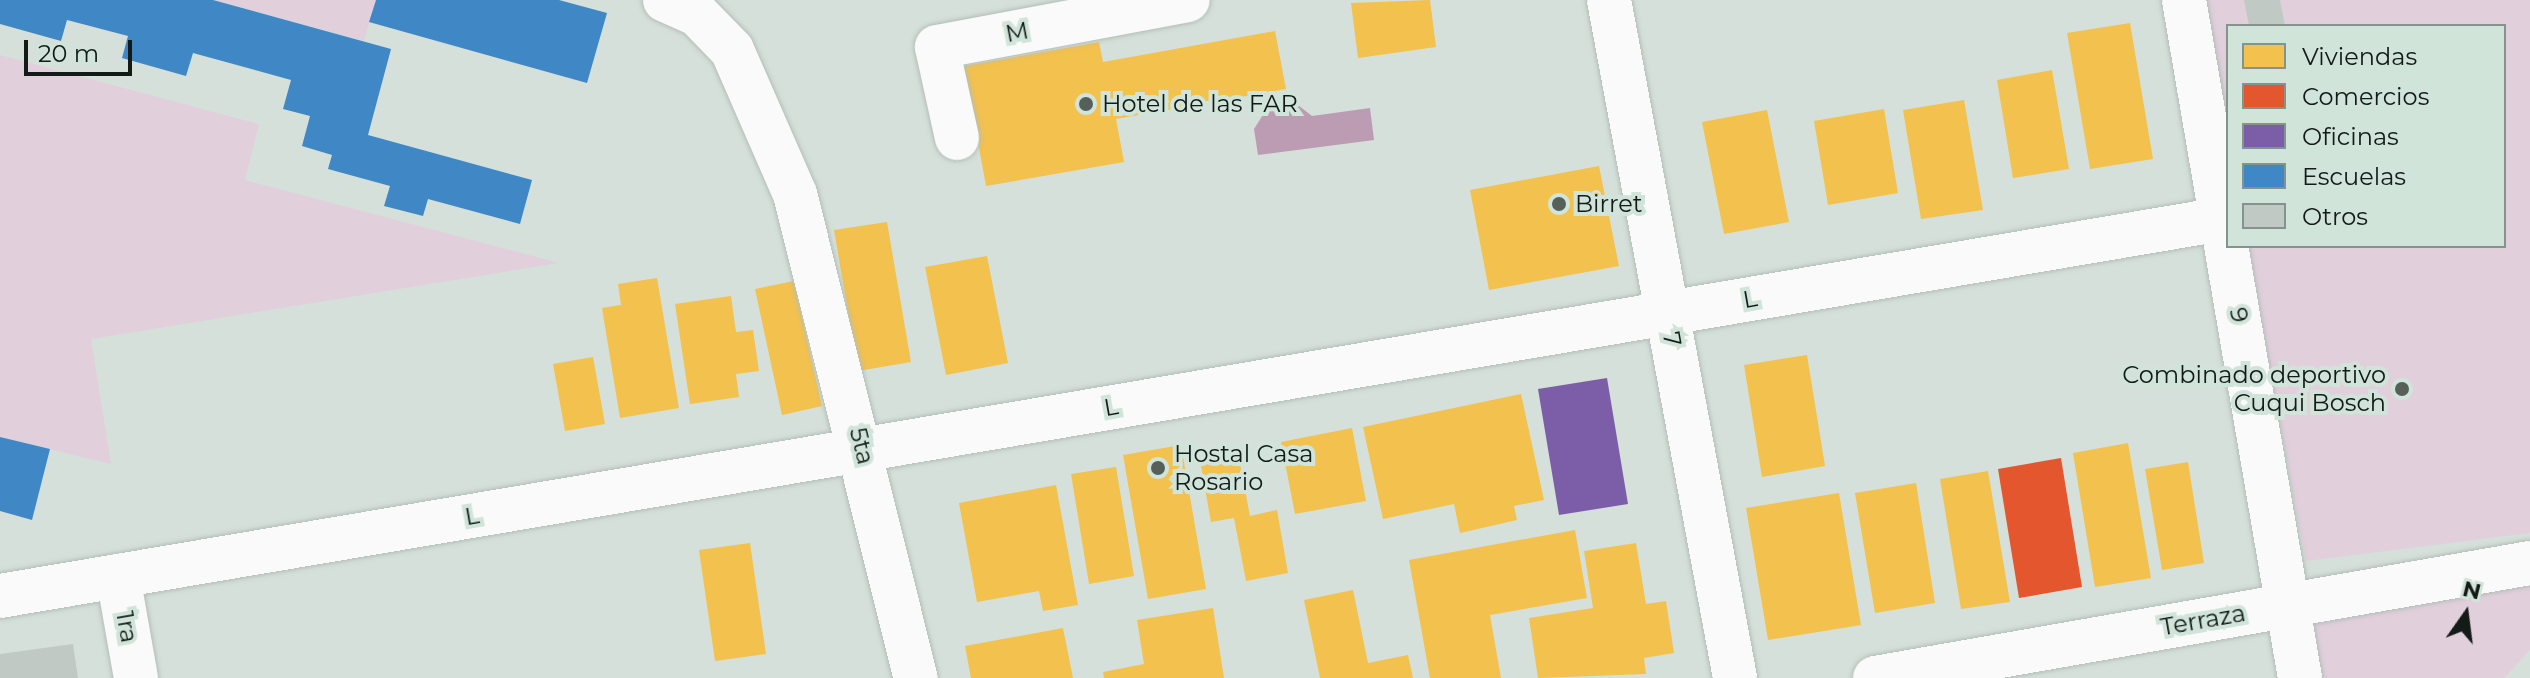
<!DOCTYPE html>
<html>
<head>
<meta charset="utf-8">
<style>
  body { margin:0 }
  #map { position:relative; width:2530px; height:678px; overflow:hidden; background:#d5e0da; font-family:Montserrat,sans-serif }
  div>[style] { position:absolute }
  .green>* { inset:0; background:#e2cfdc }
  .water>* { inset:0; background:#bc9cb3 }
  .homes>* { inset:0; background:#f2c14e }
  .shops>* { inset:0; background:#e4572e }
  .offices>* { inset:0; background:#7b5ea7 }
  .schools>* { inset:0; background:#3f88c5 }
  .building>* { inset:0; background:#c1c9c5 }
  .roads { filter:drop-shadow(0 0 2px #b4beb9) drop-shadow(0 0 2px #b4beb9) }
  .minor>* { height:44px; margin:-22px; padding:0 22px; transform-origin:22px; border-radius:22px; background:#f9faf9 }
  .dots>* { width:22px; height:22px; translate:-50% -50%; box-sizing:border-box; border:4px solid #d0e4da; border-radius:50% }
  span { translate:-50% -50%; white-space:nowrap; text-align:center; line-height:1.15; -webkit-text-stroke:8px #d0e4da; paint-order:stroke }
  .street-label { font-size:24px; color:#131a17 }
  .poi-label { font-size:24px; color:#131a17 }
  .left { translate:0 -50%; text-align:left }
  .right { translate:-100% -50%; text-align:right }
  .legend { position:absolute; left:2226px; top:24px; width:280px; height:224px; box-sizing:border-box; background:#d0e4da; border:2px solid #84938c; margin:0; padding:10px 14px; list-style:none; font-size:24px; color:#131a17 }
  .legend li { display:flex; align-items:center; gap:16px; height:40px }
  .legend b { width:40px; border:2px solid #84938c }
  .north { position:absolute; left:2426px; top:574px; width:80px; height:80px; -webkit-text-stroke:6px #d0e4da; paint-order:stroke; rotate:14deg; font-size:22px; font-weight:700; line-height:32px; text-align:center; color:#131a17 }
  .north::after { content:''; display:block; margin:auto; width:28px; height:36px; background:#131a17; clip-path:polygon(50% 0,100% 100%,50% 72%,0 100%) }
  .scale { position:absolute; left:24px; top:40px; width:108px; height:36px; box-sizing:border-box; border:4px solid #131a17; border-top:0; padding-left:10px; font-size:24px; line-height:28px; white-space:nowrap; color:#131a17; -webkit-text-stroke:6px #d0e4da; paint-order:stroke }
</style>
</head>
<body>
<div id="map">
  <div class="green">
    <i style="clip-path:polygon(213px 0,376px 0,364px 41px)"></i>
    <i style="clip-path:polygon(2200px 0,2530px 0,2530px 533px,2306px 561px,2246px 246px,2504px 246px,2504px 26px,2228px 26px,2228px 149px)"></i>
    <i style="clip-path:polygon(0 55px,259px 124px,245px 180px,559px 263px,91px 339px,111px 464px,0 437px)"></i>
    <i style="clip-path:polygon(2530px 586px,2530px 650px,2504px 678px,2317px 678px,2308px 619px)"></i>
  </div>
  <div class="water">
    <i style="clip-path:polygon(1294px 102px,1312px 116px,1370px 108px,1374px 140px,1258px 155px,1254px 129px,1266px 110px)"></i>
  </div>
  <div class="homes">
    <i style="clip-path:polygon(1430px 0,1436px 47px,1358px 58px,1351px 3px)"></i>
    <i style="clip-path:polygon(2130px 23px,2153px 159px,2090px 169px,2067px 33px)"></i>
    <i style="clip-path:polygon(1275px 31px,1286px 89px,1116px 119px,1124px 162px,986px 186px,964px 66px,1099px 42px,1103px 62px)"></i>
    <i style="clip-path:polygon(2052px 70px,2069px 169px,2013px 178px,1997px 80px)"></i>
    <i style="clip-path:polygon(1964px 100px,1983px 210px,1921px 219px,1903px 110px)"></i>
    <i style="clip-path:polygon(1884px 109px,1898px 193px,1828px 205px,1814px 121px)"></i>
    <i style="clip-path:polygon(1767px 110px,1789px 222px,1724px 234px,1702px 122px)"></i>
    <i style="clip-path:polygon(1599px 166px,1619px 266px,1489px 290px,1470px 190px)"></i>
    <i style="clip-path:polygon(887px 222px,911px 362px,858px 371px,834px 230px)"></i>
    <i style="clip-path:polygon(987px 256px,1008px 363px,946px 375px,925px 267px)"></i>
    <i style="clip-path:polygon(657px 278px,679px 408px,620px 418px,602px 308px,621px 305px,618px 284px)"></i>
    <i style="clip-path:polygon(794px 281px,822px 406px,782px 415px,755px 289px)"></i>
    <i style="clip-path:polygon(731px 296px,736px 332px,753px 330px,759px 371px,736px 374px,739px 397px,690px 404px,675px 304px)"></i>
    <i style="clip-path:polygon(1807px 355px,1825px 466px,1762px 477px,1744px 365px)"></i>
    <i style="clip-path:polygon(593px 357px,605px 424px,565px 431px,553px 364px)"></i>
    <i style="clip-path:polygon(1521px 394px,1544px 500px,1514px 506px,1517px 520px,1460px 533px,1454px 504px,1383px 519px,1363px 427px)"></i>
    <i style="clip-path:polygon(1352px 428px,1366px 501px,1295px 514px,1281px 442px)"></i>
    <i style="clip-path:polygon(2128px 443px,2151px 578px,2095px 587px,2073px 453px)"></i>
    <i style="clip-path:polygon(1181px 445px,1206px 589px,1148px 599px,1123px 455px)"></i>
    <i style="clip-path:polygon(1238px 453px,1250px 516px,1277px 510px,1288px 573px,1246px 581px,1234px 518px,1211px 522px,1200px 460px)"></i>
    <i style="clip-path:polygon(2188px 462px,2204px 563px,2162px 570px,2145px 469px)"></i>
    <i style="clip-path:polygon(1116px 467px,1134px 576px,1089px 584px,1071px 474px)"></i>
    <i style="clip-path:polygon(1988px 471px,2010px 602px,1961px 609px,1940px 479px)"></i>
    <i style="clip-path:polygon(1916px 483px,1935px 603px,1875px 613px,1855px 493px)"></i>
    <i style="clip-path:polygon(1056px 485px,1078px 605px,1043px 611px,1039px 591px,977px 602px,959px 503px)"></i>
    <i style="clip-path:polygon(1839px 493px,1861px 625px,1768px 640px,1746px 508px)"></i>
    <i style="clip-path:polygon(1575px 530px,1587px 598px,1490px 615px,1501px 678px,1430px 678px,1409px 560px)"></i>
    <i style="clip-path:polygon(750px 543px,766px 654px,715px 661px,699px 550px)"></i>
    <i style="clip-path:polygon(1636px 543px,1646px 604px,1666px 601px,1674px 653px,1644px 658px,1646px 674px,1538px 678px,1529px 618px,1593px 608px,1584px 551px)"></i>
    <i style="clip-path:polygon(1353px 590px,1368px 663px,1408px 655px,1413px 678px,1320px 678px,1304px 600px)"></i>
    <i style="clip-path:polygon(1213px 608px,1224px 678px,1104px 678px,1103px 672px,1144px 664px,1137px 620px)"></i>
    <i style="clip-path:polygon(1063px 628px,1073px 678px,971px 678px,965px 646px)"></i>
  </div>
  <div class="shops">
    <i style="clip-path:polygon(2061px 458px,2082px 587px,2019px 598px,1998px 469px)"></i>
  </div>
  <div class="offices">
    <i style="clip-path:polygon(1607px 378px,1628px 504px,1559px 515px,1538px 389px)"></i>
  </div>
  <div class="schools">
    <i style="clip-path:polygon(0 0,213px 0,391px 49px,368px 135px,532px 180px,520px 224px,428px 199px,423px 216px,384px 206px,390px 186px,328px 169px,332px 155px,302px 146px,310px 116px,283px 109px,291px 80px,193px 53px,186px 76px,122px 58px,128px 36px,67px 20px,61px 41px,0 24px)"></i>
    <i style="clip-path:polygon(376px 0,559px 0,607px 13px,587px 83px,369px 22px)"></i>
    <i style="clip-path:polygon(0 437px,50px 449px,32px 520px,0 511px)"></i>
  </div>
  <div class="building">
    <i style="clip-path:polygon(2244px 0,2280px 0,2285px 26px,2249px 26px)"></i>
    <i style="clip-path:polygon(73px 644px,78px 678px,0 678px,0 654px)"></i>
  </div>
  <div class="roads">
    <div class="minor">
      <i style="left:665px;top:0;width:35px;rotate:24deg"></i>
      <i style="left:697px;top:14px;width:50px;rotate:45.8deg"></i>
      <i style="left:732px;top:50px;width:157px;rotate:66.4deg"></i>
      <i style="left:795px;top:194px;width:499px;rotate:76deg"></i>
      <i style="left:1609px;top:0;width:690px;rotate:79.47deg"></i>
      <i style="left:2184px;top:0;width:688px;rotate:80.29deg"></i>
      <i style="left:957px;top:138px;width:93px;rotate:-102.4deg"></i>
      <i style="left:937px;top:47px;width:255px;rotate:-10.6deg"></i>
      <i style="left:118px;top:576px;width:104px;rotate:80deg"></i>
      <i style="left:0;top:596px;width:2254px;rotate:-9.63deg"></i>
      <i style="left:1875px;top:678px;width:665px;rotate:-9.96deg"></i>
    </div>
  </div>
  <div class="dots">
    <i style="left:1086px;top:104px;background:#575f5b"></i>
    <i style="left:1559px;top:204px;background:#575f5b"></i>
    <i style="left:2402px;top:389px;background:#575f5b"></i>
    <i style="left:1158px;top:468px;background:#575f5b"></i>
  </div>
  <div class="street-label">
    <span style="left:1017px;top:32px;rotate:-11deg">M</span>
    <span style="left:1750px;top:299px;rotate:-10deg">L</span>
    <span style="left:2239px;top:315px;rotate:80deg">9</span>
    <span style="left:1672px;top:339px;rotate:80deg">7</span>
    <span style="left:1111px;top:407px;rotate:-10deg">L</span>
    <span style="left:862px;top:446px;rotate:76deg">5ta</span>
    <span style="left:472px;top:516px;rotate:-10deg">L</span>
    <span style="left:2203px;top:620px;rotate:-10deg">Terraza</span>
    <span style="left:127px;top:627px;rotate:80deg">1ra</span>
  </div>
  <div class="poi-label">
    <span class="left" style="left:1102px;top:104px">Hotel de las FAR</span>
    <span class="left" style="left:1575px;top:204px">Birret</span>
    <span class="right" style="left:2386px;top:389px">Combinado deportivo<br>Cuqui Bosch</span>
    <span class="left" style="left:1174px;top:468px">Hostal Casa<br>Rosario</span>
  </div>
  <ul class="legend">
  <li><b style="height:22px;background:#f2c14e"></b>Viviendas</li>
  <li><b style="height:22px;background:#e4572e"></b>Comercios</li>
  <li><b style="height:22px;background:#7b5ea7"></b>Oficinas</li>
  <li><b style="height:22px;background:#3f88c5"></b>Escuelas</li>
  <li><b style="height:22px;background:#c1c9c5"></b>Otros</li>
  </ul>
  <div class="north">N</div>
  <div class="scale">20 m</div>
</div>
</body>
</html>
